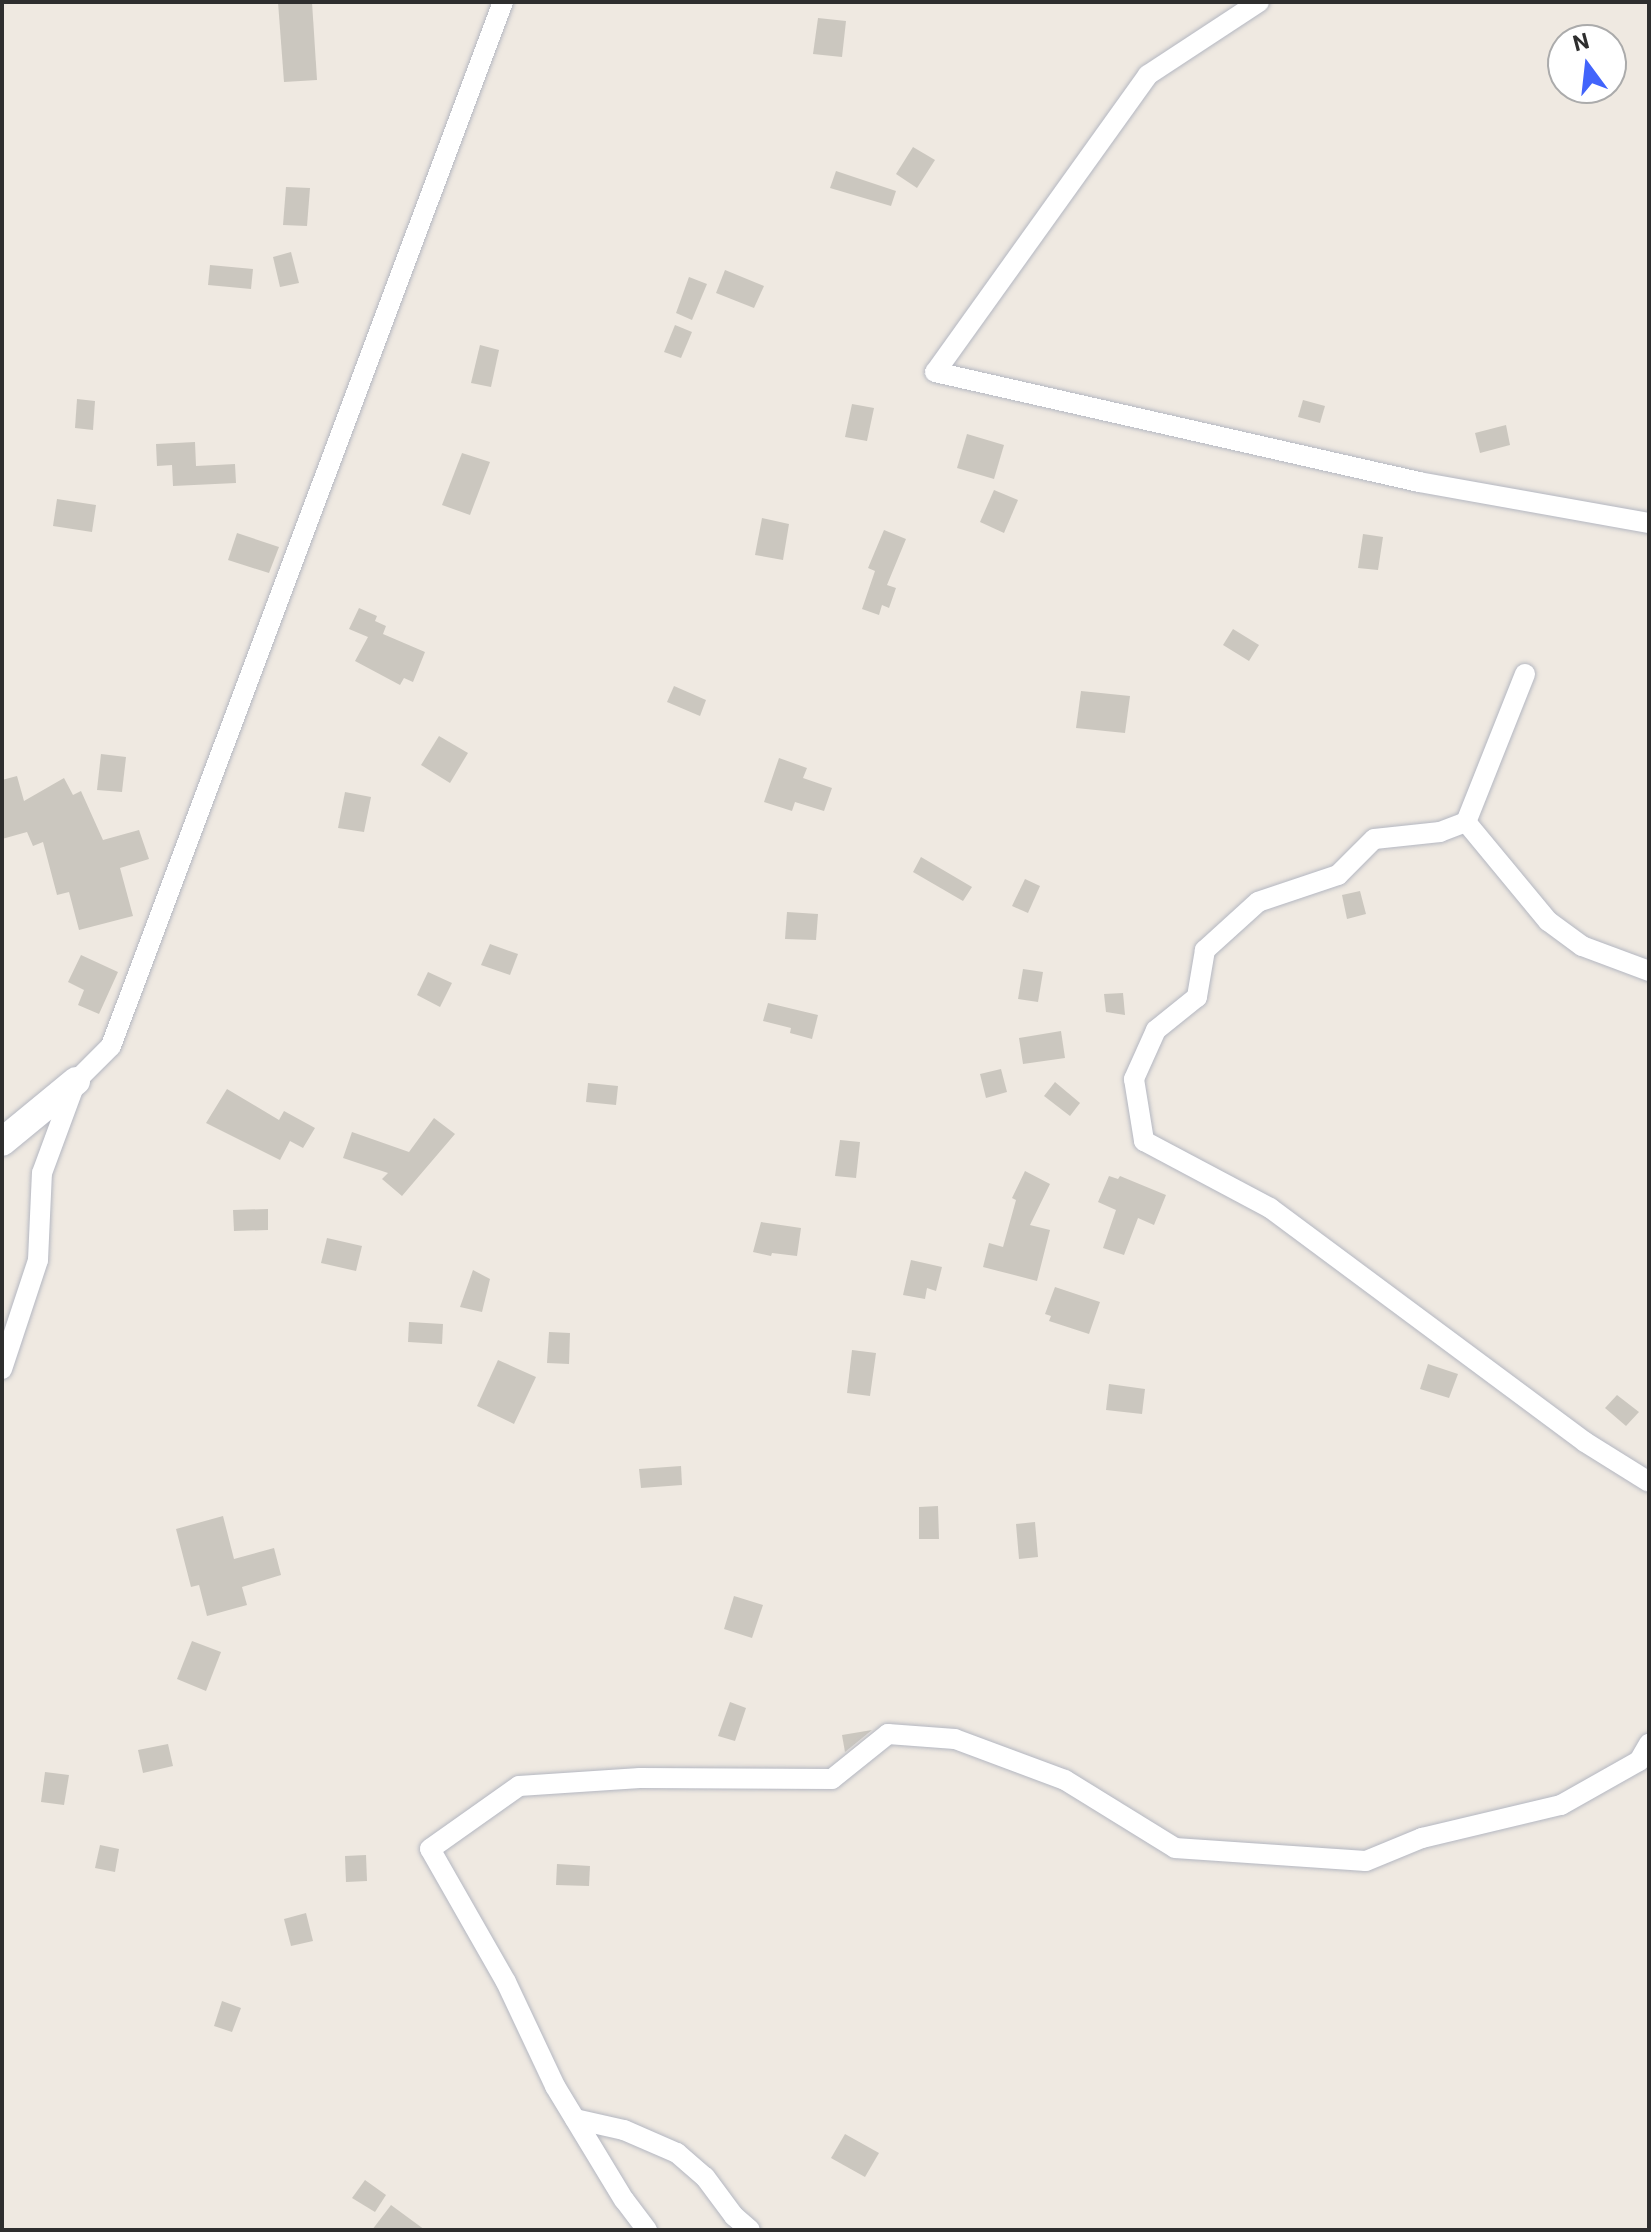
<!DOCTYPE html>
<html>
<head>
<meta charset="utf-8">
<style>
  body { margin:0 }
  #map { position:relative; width:1651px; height:2232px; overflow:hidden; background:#efe9e1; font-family:Roboto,sans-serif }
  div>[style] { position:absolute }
  .building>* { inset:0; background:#cbc7bf }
  .roads { filter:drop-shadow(0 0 2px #b4b7c1) drop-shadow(0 0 2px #b4b7c1) }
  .street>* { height:20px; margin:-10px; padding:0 10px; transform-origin:10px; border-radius:10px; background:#fff }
  .secondary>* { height:28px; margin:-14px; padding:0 14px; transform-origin:14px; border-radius:14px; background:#fff }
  span { translate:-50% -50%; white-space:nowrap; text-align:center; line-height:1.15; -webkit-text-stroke:6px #fff; paint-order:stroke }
  .frame { position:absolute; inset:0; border:4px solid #2e2e2e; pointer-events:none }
  .north { position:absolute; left:1547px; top:24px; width:80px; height:80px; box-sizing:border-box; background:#fff; border:2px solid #ababab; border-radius:50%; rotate:345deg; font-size:22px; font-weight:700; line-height:32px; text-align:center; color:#2e2e2e }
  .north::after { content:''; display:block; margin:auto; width:28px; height:36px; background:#4264fb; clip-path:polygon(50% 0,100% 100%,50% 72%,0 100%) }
</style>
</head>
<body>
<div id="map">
  <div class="building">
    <i style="clip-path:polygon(278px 2px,312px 2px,317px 80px,284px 82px)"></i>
    <i style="clip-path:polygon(818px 18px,846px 21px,842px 57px,813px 54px)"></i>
    <i style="clip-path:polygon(913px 147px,935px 160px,917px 188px,896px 174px)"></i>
    <i style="clip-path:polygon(836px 171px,896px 191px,891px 206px,830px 188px)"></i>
    <i style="clip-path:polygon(286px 187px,310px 188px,307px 226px,283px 225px)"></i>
    <i style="clip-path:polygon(291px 252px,299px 283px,280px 287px,273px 257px)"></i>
    <i style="clip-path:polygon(210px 265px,253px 269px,251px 289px,208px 285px)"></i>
    <i style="clip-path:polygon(725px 270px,764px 286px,754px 308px,716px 293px)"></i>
    <i style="clip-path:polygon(689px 277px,707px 284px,692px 320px,676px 313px)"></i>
    <i style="clip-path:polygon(675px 325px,692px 332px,681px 358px,664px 352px)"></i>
    <i style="clip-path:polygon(480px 345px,499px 350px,491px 387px,471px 383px)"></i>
    <i style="clip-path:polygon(77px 399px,95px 401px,93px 430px,75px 428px)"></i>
    <i style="clip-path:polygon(1303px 400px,1325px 406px,1320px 423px,1298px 417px)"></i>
    <i style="clip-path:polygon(852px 404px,874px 408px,867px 441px,845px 437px)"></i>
    <i style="clip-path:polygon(1506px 425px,1510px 445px,1480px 453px,1475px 433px)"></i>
    <i style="clip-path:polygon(967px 434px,1004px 445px,994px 479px,957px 468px)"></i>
    <i style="clip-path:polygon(195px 442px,196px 466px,235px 464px,236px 483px,173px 486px,172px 465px,157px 466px,156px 444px)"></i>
    <i style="clip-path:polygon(462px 453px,490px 462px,470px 515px,442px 505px)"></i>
    <i style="clip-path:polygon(994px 490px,1018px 500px,1004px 533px,980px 522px)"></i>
    <i style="clip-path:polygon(57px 499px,96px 505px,92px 532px,53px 526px)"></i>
    <i style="clip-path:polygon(762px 518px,789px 524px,783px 560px,755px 555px)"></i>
    <i style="clip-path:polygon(884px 530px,906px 539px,887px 585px,896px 588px,889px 608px,882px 605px,879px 615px,862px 609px,875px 571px,868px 568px)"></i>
    <i style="clip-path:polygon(237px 533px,279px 547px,269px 573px,228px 560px)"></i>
    <i style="clip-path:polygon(1363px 534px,1383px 537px,1378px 570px,1358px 568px)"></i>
    <i style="clip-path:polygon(359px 608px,377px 616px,375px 621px,386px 626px,383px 634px,425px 652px,413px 682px,404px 678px,400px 685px,355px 661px,368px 637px,349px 629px)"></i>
    <i style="clip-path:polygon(1233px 629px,1259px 645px,1249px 661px,1223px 645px)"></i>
    <i style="clip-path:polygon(674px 686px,706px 700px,700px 716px,667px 702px)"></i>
    <i style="clip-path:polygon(1081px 691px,1130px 696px,1125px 733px,1076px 728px)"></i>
    <i style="clip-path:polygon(439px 736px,468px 753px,450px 783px,421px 765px)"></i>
    <i style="clip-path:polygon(101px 754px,126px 757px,122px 792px,97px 790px)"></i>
    <i style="clip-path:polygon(779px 758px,807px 768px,803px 778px,832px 788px,824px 811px,795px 802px,792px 811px,764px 802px)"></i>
    <i style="clip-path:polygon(17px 776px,24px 801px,64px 778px,73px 795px,81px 791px,103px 840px,139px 830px,149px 859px,120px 868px,133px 916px,79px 930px,69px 892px,57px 895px,43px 842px,33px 846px,27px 832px,2px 839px,2px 780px)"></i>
    <i style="clip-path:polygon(345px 792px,371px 797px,364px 832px,338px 828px)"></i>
    <i style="clip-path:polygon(921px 857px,972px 887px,963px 901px,913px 872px)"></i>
    <i style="clip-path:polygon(1025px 879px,1040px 886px,1028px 913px,1012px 906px)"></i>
    <i style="clip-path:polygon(1360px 891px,1366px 914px,1347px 919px,1342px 895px)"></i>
    <i style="clip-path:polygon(787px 912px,818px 914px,816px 940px,785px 939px)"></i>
    <i style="clip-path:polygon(490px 944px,518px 954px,510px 975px,481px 965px)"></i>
    <i style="clip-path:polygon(81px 955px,118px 972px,99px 1014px,78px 1005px,84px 990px,68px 982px)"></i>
    <i style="clip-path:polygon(1023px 969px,1043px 972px,1038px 1002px,1018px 999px)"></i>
    <i style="clip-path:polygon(428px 972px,452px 983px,440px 1007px,417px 995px)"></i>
    <i style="clip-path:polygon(1123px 993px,1125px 1015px,1106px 1012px,1104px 994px)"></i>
    <i style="clip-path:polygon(768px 1003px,818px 1015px,812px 1039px,790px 1033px,791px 1028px,763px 1021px)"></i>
    <i style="clip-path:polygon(1061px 1031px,1065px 1058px,1023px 1064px,1019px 1038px)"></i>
    <i style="clip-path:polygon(1001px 1069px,1007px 1092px,986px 1098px,980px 1074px)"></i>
    <i style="clip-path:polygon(1055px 1082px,1080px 1103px,1070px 1116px,1044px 1096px)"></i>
    <i style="clip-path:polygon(588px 1083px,618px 1086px,616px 1105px,586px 1102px)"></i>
    <i style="clip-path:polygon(227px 1089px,279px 1120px,284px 1111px,315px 1128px,303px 1148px,290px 1141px,280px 1160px,206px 1123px)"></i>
    <i style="clip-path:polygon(434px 1118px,455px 1134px,402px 1196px,382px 1179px,388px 1173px,343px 1158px,352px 1132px,409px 1152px)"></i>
    <i style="clip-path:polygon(840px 1140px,860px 1142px,856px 1178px,835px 1176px)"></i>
    <i style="clip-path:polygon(1025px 1171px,1050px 1184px,1030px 1225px,1050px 1230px,1037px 1281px,983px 1267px,989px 1243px,1003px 1247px,1016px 1200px,1012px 1198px)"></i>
    <i style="clip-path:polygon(1109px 1176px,1118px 1179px,1120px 1176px,1166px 1195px,1154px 1225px,1138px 1218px,1124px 1255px,1103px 1248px,1116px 1210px,1098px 1202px)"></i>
    <i style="clip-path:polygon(268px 1209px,268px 1230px,234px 1231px,233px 1210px)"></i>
    <i style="clip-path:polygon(761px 1222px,801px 1228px,797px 1256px,772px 1253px,771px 1256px,753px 1252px)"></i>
    <i style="clip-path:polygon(327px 1238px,362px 1246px,356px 1271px,321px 1263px)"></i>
    <i style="clip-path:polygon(911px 1260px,942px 1267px,936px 1291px,927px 1288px,925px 1299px,903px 1295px)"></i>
    <i style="clip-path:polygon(473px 1270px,490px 1279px,482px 1312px,460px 1307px)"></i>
    <i style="clip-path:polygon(1055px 1287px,1100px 1302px,1089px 1334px,1049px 1321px,1051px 1316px,1045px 1314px)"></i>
    <i style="clip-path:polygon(409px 1322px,443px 1324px,442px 1344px,408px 1342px)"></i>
    <i style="clip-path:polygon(549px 1332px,570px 1333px,569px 1364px,547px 1363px)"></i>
    <i style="clip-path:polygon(852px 1350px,876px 1353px,870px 1396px,847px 1393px)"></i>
    <i style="clip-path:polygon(498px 1360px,536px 1377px,514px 1424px,477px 1406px)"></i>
    <i style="clip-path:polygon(1428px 1364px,1458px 1374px,1449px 1398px,1420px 1389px)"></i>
    <i style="clip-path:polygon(1109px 1384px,1145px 1389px,1142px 1414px,1106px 1410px)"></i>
    <i style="clip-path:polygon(1617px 1395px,1639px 1412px,1626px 1426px,1605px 1408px)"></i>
    <i style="clip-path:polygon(681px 1466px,682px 1485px,641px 1488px,639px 1469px)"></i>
    <i style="clip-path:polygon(938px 1506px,939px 1539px,919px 1539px,919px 1507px)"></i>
    <i style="clip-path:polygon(223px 1516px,234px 1559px,274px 1548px,281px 1575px,242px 1587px,247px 1605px,207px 1616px,199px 1585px,191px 1587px,176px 1529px)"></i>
    <i style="clip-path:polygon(1035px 1522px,1038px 1557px,1019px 1559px,1016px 1524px)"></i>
    <i style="clip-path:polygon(734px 1596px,763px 1605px,752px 1638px,724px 1629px)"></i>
    <i style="clip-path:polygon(192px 1641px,221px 1652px,206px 1691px,177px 1679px)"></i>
    <i style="clip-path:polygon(730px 1702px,746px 1708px,735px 1741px,718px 1736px)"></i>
    <i style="clip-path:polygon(872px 1730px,845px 1752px,842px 1735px)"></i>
    <i style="clip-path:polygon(168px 1744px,173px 1766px,143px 1773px,138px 1750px)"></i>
    <i style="clip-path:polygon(45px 1772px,69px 1775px,64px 1805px,41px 1802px)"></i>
    <i style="clip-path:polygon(100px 1845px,119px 1849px,115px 1872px,95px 1868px)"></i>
    <i style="clip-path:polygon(366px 1855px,367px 1881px,346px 1882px,345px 1856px)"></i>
    <i style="clip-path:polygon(557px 1864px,590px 1866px,589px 1886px,556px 1885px)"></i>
    <i style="clip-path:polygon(306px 1913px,313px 1941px,291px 1946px,284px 1919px)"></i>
    <i style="clip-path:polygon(222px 2001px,241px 2008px,232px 2032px,214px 2026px)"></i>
    <i style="clip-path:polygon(845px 2134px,879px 2153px,865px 2177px,831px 2158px)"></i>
    <i style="clip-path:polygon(365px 2180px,386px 2195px,375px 2212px,352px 2198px)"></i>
    <i style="clip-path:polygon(391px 2205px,425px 2230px,372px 2230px)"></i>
  </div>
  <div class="roads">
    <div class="street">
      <i style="left:1259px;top:2px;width:133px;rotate:146.7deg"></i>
      <i style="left:1148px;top:75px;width:365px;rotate:125.6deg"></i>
      <i style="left:935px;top:372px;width:496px;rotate:12.8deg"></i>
      <i style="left:1419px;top:482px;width:234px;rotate:10.1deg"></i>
      <i style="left:1525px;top:674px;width:159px;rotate:111.7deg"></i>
      <i style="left:1466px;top:822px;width:28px;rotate:159deg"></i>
      <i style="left:1440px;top:832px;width:66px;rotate:173.9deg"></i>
      <i style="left:1374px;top:839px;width:51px;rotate:135deg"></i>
      <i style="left:1338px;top:875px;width:84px;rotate:161.4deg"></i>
      <i style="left:1258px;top:902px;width:72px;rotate:137.8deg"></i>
      <i style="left:1205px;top:950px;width:48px;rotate:99.7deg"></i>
      <i style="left:1197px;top:997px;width:53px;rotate:141.2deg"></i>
      <i style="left:1156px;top:1030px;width:54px;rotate:114.2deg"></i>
      <i style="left:1134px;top:1079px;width:63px;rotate:80.8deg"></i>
      <i style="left:1144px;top:1141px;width:143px;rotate:28deg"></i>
      <i style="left:1270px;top:1208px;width:392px;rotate:36.6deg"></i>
      <i style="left:1585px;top:1442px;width:75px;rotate:32deg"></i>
      <i style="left:1466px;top:822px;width:129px;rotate:50.4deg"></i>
      <i style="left:1548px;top:921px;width:42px;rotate:36.3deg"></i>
      <i style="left:1582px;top:946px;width:72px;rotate:20.5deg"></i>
      <i style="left:2px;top:1369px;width:115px;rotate:-71.7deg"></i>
      <i style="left:38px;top:1260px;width:87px;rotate:-87.4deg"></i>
      <i style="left:42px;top:1173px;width:98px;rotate:-69.7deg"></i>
      <i style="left:76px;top:1081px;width:49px;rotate:-45deg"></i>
      <i style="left:111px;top:1046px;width:1115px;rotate:-69.42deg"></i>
      <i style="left:575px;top:2119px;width:50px;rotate:12.7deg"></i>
      <i style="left:624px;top:2130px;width:58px;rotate:23.5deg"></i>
      <i style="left:677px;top:2153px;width:37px;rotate:41deg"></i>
      <i style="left:705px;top:2177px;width:49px;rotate:53.4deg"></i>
      <i style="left:734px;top:2216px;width:21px;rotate:41deg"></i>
      <i style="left:647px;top:2230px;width:38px;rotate:-127deg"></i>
      <i style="left:624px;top:2200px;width:133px;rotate:-121.2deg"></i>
      <i style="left:555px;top:2086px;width:115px;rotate:-115.2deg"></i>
      <i style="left:506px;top:1982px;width:153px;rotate:-119.7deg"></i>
      <i style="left:430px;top:1849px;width:109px;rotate:-35.3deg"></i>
      <i style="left:519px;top:1786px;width:121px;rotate:-3.8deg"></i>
      <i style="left:640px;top:1778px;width:192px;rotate:0.3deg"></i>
      <i style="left:832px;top:1779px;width:72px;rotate:-38.8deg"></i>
      <i style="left:888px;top:1734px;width:67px;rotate:4.3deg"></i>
      <i style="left:955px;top:1739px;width:117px;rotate:20.4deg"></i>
      <i style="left:1065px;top:1780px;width:129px;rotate:31.7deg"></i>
      <i style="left:1175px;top:1848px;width:191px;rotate:3.9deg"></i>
      <i style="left:1366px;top:1861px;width:61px;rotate:-22.3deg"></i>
      <i style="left:1422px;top:1838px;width:143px;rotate:-13.4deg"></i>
      <i style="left:1561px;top:1805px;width:90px;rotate:-29.4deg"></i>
      <i style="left:1639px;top:1761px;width:20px;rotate:-60deg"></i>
    </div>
    <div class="secondary">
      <i style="left:2px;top:1142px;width:96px;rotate:-39.5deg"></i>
    </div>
  </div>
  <div class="frame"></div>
  <div class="north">N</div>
</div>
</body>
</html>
